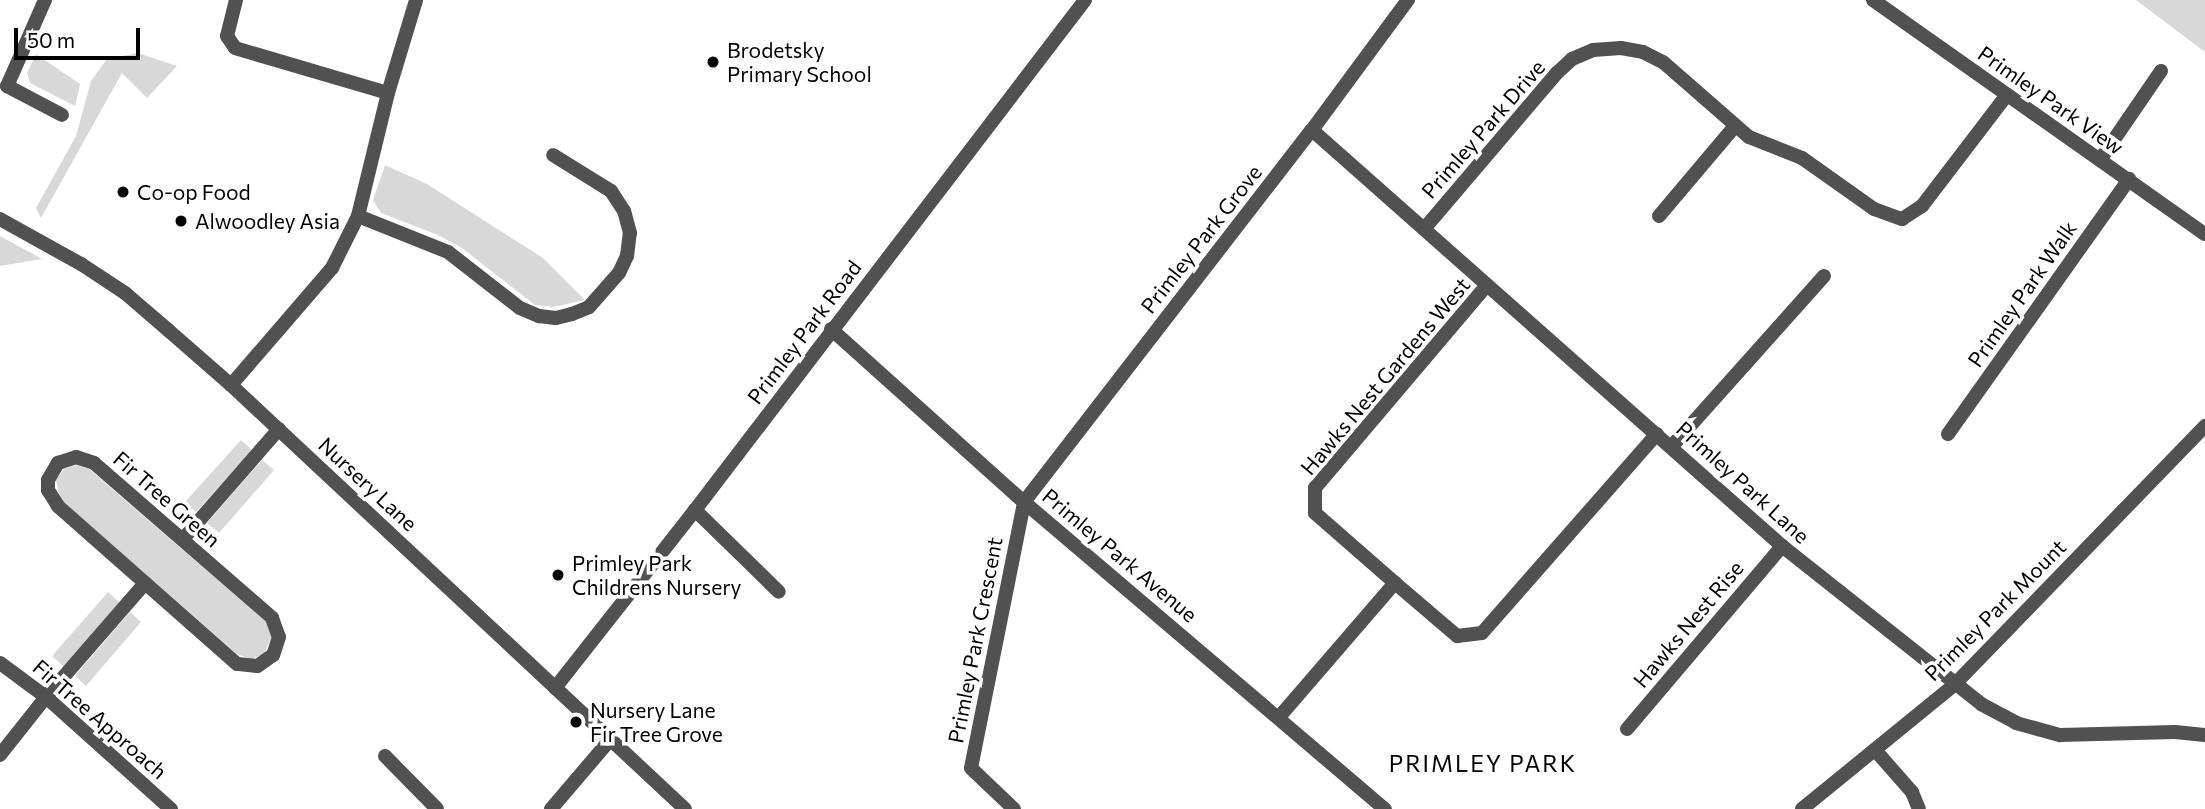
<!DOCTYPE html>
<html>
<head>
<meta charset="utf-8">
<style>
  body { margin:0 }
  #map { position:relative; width:2205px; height:809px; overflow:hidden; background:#fff; font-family:Commissioner,sans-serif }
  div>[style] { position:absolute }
  .green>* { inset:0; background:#d8d8d8 }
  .street>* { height:14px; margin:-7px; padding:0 7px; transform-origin:7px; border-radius:7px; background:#515151 }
  .dots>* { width:19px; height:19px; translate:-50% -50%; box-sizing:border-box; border:4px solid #fff; border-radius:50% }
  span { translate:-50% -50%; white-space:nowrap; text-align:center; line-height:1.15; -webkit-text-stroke:7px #fff; paint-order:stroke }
  .poi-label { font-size:21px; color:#000 }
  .left { translate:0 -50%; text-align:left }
  .street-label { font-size:21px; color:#000 }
  .neighbourhood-label { font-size:23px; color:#000; letter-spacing:2px }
  .scale { position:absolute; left:14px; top:28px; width:126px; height:32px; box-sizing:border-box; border:4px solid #000; border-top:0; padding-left:9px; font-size:21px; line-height:24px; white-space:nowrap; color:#000; -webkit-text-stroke:5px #fff; paint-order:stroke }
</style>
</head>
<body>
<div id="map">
  <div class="green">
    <i style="clip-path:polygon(2136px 0,2205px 0,2205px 52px)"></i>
    <i style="clip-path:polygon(138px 53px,177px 66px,147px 98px,122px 73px,41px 218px,36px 208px,76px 136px,91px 81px,107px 59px)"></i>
    <i style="clip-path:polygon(36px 54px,80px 84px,75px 106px,30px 83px,27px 73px)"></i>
    <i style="clip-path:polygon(385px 165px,427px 184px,543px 258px,585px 300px,553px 307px,535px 305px,462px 248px,438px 235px,381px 213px,373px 200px)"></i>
    <i style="clip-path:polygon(0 236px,42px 259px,0 266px)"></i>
    <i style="clip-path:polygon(241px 440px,252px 450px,196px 512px,185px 502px)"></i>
    <i style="clip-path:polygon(262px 460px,274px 470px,219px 533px,207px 523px)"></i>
    <i style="clip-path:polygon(77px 465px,89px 469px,266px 622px,272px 635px,264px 654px,251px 659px,237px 654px,60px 499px,56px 480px,64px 469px)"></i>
    <i style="clip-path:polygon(108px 592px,120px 603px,64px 667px,52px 656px)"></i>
    <i style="clip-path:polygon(130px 612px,141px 622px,86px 686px,75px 676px)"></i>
  </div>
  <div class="street">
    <i style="left:45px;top:0;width:94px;rotate:113.8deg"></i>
    <i style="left:7px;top:86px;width:62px;rotate:27.8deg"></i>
    <i style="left:236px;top:0;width:37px;rotate:104deg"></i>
    <i style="left:227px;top:36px;width:14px;rotate:56deg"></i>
    <i style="left:235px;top:48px;width:159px;rotate:16.4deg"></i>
    <i style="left:1873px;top:0;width:406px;rotate:35.2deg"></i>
    <i style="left:1312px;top:130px;width:628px;rotate:41.51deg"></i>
    <i style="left:1782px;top:546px;width:254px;rotate:38.4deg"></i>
    <i style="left:1981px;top:704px;width:40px;rotate:28deg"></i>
    <i style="left:2016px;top:723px;width:46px;rotate:15.3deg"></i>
    <i style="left:2060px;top:735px;width:115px;rotate:-1.5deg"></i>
    <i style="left:2175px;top:732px;width:30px;rotate:6deg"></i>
    <i style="left:2100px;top:160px;width:108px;rotate:-55.6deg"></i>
    <i style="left:358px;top:216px;width:97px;rotate:21.8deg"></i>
    <i style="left:448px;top:252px;width:91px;rotate:37.9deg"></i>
    <i style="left:520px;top:308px;width:21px;rotate:23deg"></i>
    <i style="left:539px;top:316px;width:17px;rotate:7deg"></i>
    <i style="left:556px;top:318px;width:16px;rotate:-14deg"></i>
    <i style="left:572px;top:314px;width:18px;rotate:-22deg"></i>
    <i style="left:589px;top:307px;width:45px;rotate:-48.6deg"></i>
    <i style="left:619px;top:273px;width:19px;rotate:-65deg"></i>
    <i style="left:627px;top:256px;width:23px;rotate:-83deg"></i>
    <i style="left:630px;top:233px;width:23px;rotate:-105deg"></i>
    <i style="left:624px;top:211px;width:24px;rotate:-123deg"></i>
    <i style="left:611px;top:191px;width:68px;rotate:-148.2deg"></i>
    <i style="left:1659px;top:216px;width:118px;rotate:-49.8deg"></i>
    <i style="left:0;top:219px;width:93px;rotate:29.1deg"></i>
    <i style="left:81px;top:264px;width:53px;rotate:33.4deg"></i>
    <i style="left:125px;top:293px;width:57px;rotate:40.7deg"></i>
    <i style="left:168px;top:330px;width:84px;rotate:41.1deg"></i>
    <i style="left:231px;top:385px;width:621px;rotate:43.04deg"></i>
    <i style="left:1424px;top:229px;width:205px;rotate:-49.6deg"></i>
    <i style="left:1557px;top:73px;width:21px;rotate:-43deg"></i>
    <i style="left:1572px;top:59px;width:23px;rotate:-23deg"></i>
    <i style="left:1593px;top:50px;width:28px;rotate:-4deg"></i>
    <i style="left:1621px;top:48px;width:22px;rotate:10deg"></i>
    <i style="left:1643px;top:52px;width:22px;rotate:27deg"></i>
    <i style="left:1663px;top:62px;width:114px;rotate:41.1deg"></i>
    <i style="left:1749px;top:137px;width:57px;rotate:21.6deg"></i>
    <i style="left:1802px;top:158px;width:88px;rotate:35.3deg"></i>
    <i style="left:1874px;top:209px;width:30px;rotate:20deg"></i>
    <i style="left:1902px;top:219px;width:24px;rotate:-33deg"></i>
    <i style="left:1922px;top:206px;width:140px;rotate:-52.6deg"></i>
    <i style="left:1487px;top:285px;width:266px;rotate:130.3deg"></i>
    <i style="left:1315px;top:488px;width:25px;rotate:90deg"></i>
    <i style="left:1315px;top:513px;width:106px;rotate:41.2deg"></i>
    <i style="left:1395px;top:583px;width:82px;rotate:40.5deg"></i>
    <i style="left:1457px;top:636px;width:25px;rotate:-7deg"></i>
    <i style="left:1482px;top:633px;width:265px;rotate:-48.7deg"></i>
    <i style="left:831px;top:329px;width:259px;rotate:41.9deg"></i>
    <i style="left:1024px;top:502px;width:474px;rotate:40.4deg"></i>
    <i style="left:231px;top:385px;width:155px;rotate:-49.2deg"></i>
    <i style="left:332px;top:268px;width:58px;rotate:-63.4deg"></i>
    <i style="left:358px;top:216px;width:127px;rotate:-76.3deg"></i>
    <i style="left:388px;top:93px;width:97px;rotate:-73.2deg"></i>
    <i style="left:1948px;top:434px;width:313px;rotate:-54.6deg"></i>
    <i style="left:1672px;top:446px;width:228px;rotate:-48.2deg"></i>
    <i style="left:76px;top:457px;width:19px;rotate:18deg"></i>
    <i style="left:94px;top:463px;width:236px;rotate:41deg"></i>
    <i style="left:272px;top:618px;width:20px;rotate:70deg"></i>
    <i style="left:279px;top:637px;width:19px;rotate:108deg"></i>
    <i style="left:273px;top:655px;width:19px;rotate:145deg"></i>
    <i style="left:257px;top:666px;width:20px;rotate:-174deg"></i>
    <i style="left:237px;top:664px;width:239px;rotate:-138.6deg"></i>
    <i style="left:58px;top:506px;width:19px;rotate:-122deg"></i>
    <i style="left:48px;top:490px;width:10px;rotate:-90deg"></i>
    <i style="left:48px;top:480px;width:20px;rotate:-60deg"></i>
    <i style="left:58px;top:463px;width:19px;rotate:-18deg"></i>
    <i style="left:695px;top:510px;width:117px;rotate:44.3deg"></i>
    <i style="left:183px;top:539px;width:146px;rotate:-48.9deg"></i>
    <i style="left:0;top:663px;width:57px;rotate:36.5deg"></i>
    <i style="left:46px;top:697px;width:168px;rotate:41.9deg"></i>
    <i style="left:555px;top:688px;width:226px;rotate:-51.8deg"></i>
    <i style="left:695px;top:510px;width:642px;rotate:-52.59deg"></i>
    <i style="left:1280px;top:716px;width:176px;rotate:-49.2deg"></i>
    <i style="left:1627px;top:729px;width:240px;rotate:-49.7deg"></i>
    <i style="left:1875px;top:750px;width:56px;rotate:48.6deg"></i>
    <i style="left:1912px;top:792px;width:18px;rotate:68deg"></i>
    <i style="left:0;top:755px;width:74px;rotate:-51.6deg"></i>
    <i style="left:46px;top:697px;width:151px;rotate:-49deg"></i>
    <i style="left:385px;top:756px;width:74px;rotate:45.5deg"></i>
    <i style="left:551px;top:809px;width:91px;rotate:-49.5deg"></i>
    <i style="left:1014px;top:809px;width:59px;rotate:-136.4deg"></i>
    <i style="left:971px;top:768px;width:271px;rotate:-78.7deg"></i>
    <i style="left:1024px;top:502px;width:470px;rotate:-52.3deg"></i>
    <i style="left:1312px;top:130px;width:162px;rotate:-53.6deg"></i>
    <i style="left:1802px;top:809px;width:196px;rotate:-39.2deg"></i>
    <i style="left:1954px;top:685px;width:361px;rotate:-45.9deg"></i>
  </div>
  <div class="dots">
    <i style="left:713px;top:62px;background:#000"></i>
    <i style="left:123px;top:192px;background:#000"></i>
    <i style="left:181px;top:221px;background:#000"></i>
    <i style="left:558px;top:575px;background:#000"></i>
    <i style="left:576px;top:722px;background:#000"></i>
  </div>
  <div class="poi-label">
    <span class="left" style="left:727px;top:62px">Brodetsky<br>Primary School</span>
    <span class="left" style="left:137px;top:192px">Co-op Food</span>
    <span class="left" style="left:195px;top:221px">Alwoodley Asia</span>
    <span class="left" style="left:572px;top:575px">Primley Park<br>Childrens Nursery</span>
    <span class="left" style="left:590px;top:722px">Nursery Lane<br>Fir Tree Grove</span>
  </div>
  <div class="street-label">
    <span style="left:2051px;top:100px;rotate:35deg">Primley Park View</span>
    <span style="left:1483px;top:129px;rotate:-49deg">Primley Park Drive</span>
    <span style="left:1201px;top:239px;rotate:-52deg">Primley Park Grove</span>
    <span style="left:2022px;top:294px;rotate:-55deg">Primley Park Walk</span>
    <span style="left:804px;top:332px;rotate:-53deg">Primley Park Road</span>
    <span style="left:1385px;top:376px;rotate:-50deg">Hawks Nest Gardens West</span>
    <span style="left:1743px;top:482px;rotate:42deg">Primley Park Lane</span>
    <span style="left:368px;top:484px;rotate:43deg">Nursery Lane</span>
    <span style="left:167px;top:499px;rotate:41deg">Fir Tree Green</span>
    <span style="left:1120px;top:555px;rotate:40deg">Primley Park Avenue</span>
    <span style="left:1995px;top:610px;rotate:-45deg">Primley Park Mount</span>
    <span style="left:1688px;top:624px;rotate:-50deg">Hawks Nest Rise</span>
    <span style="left:975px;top:640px;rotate:-79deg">Primley Park Crescent</span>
    <span style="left:100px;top:719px;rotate:41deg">Fir Tree Approach</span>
  </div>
  <div class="neighbourhood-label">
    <span style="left:1483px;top:763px">PRIMLEY PARK</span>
  </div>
  <div class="scale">50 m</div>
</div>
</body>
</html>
